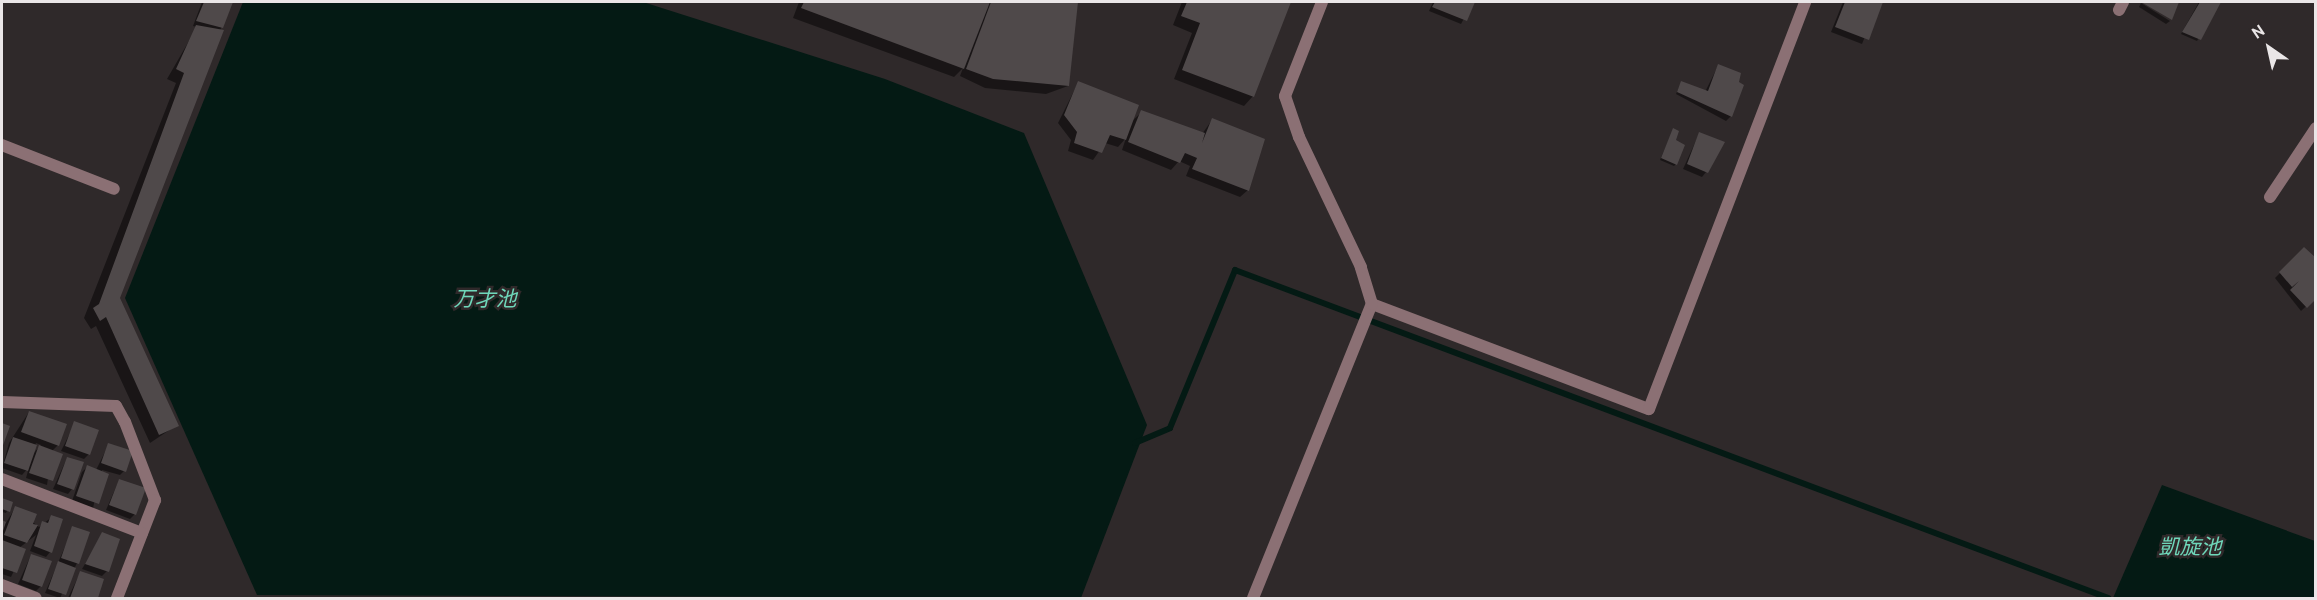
<!DOCTYPE html>
<html>
<head>
<meta charset="utf-8">
<style>
  body { margin:0 }
  #map { position:relative; width:2317px; height:600px; overflow:hidden; background:#2f292a; font-family:Overpass,"Noto Sans JP",sans-serif }
  div>[style] { position:absolute }
  .water>* { inset:0; background:#041a14 }
  .shadow>* { inset:0; background:#0007 }
  .stream>* { height:6px; margin:-3px; padding:0 3px; transform-origin:3px; border-radius:3px; background:#041a14 }
  .building>* { inset:0; background:#4f494a }
  .lane>* { height:12px; margin:-6px; padding:0 6px; transform-origin:6px; border-radius:6px; background:#8b7074 }
  .street>* { height:12px; margin:-6px; padding:0 6px; transform-origin:6px; border-radius:6px; background:#8b7074 }
  span { translate:-50% -50%; white-space:nowrap; text-align:center; line-height:1.15; -webkit-text-stroke:5px #2f292a; paint-order:stroke }
  .water-label { font-size:21px; color:#6fd7ba; font-style:italic }
  .frame { position:absolute; inset:0; border:3px solid #eae6e7; pointer-events:none }
  .north { position:absolute; left:2239px; top:18px; width:60px; height:60px; -webkit-text-stroke:4px #2f292a; paint-order:stroke; rotate:326deg; font-size:16px; font-weight:700; line-height:24px; text-align:center; color:#eae6e7 }
  .north::after { content:''; display:block; margin:auto; width:21px; height:27px; background:#eae6e7; clip-path:polygon(50% 0,100% 100%,50% 72%,0 100%) }
</style>
</head>
<body>
<div id="map">
  <div class="water">
    <i style="clip-path:polygon(243px 2px,643px 2px,885px 79px,1024px 133px,1147px 425px,1081px 598px,257px 595px,125px 298px)"></i>
    <i style="clip-path:polygon(2162px 485px,2315px 541px,2315px 598px,2113px 598px)"></i>
  </div>
  <div class="shadow">
    <i style="clip-path:polygon(202px 2px,231px 2px,118px 298px,177px 425px,150px 443px,96px 326px,91px 329px,84px 318px,176px 83px,167px 79px,197px 27px,193px 26px)"></i>
    <i style="clip-path:polygon(799px 2px,1076px 2px,1068px 86px,1046px 94px,985px 88px,960px 76px,963px 68px,954px 77px,793px 18px)"></i>
    <i style="clip-path:polygon(1182px 2px,1290px 2px,1253px 96px,1244px 106px,1174px 79px,1192px 33px,1173px 25px)"></i>
    <i style="clip-path:polygon(1433px 2px,1473px 2px,1461px 24px,1429px 11px)"></i>
    <i style="clip-path:polygon(1843px 2px,1879px 2px,1862px 44px,1831px 32px)"></i>
    <i style="clip-path:polygon(2199px 2px,2219px 3px,2197px 41px,2181px 34px)"></i>
    <i style="clip-path:polygon(2141px 3px,2170px 21px,2166px 24px,2139px 7px)"></i>
    <i style="clip-path:polygon(1718px 66px,1731px 116px,1726px 121px,1676px 94px,1681px 83px,1705px 92px)"></i>
    <i style="clip-path:polygon(1078px 83px,1131px 122px,1142px 112px,1202px 134px,1212px 120px,1248px 190px,1240px 197px,1186px 176px,1190px 166px,1179px 161px,1171px 170px,1122px 150px,1126px 138px,1118px 147px,1105px 143px,1093px 160px,1068px 151px,1071px 140px,1058px 123px)"></i>
    <i style="clip-path:polygon(1673px 130px,1676px 164px,1674px 166px,1660px 160px)"></i>
    <i style="clip-path:polygon(1699px 134px,1706px 172px,1702px 177px,1683px 169px)"></i>
    <i style="clip-path:polygon(2304px 249px,2316px 297px,2301px 311px,2275px 278px)"></i>
    <i style="clip-path:polygon(evenodd,29px 412px,58px 445px,52px 451px,47px 485px,26px 478px,29px 467px,22px 475px,2px 468px,9px 443px,29px 412px,36px 443px,41px 445px,32px 455px,36px 443px)"></i>
    <i style="clip-path:polygon(75px 423px,89px 454px,84px 459px,61px 451px)"></i>
    <i style="clip-path:polygon(109px 444px,124px 471px,120px 475px,102px 470px,93px 508px,72px 501px,82px 472px,87px 467px,96px 470px)"></i>
    <i style="clip-path:polygon(67px 458px,72px 489px,68px 494px,53px 489px)"></i>
    <i style="clip-path:polygon(119px 480px,135px 514px,130px 519px,106px 510px)"></i>
    <i style="clip-path:polygon(2px 500px,11px 503px,6px 513px,2px 512px)"></i>
    <i style="clip-path:polygon(15px 508px,39px 527px,52px 517px,50px 552px,46px 557px,30px 551px,36px 535px,19px 548px,24px 550px,11px 577px,2px 574px,2px 521px,6px 523px)"></i>
    <i style="clip-path:polygon(73px 528px,77px 563px,60px 598px,45px 593px)"></i>
    <i style="clip-path:polygon(103px 534px,107px 571px,102px 576px,82px 569px)"></i>
    <i style="clip-path:polygon(31px 555px,41px 586px,36px 591px,18px 584px)"></i>
    <i style="clip-path:polygon(80px 573px,102px 580px,96px 598px,68px 598px)"></i>
  </div>
  <div class="stream">
    <i style="left:1135px;top:443px;width:38px;rotate:-23deg"></i>
    <i style="left:1170px;top:428px;width:171px;rotate:-67.6deg"></i>
    <i style="left:1235px;top:270px;width:933px;rotate:20.59deg"></i>
  </div>
  <div class="building">
    <i style="clip-path:polygon(204px 2px,233px 2px,223px 28px,196px 21px)"></i>
    <i style="clip-path:polygon(804px 2px,990px 2px,964px 69px,801px 8px)"></i>
    <i style="clip-path:polygon(991px 2px,1078px 2px,1069px 86px,993px 79px,966px 69px)"></i>
    <i style="clip-path:polygon(1187px 2px,1291px 2px,1254px 97px,1182px 70px,1200px 23px,1181px 16px)"></i>
    <i style="clip-path:polygon(1435px 2px,1475px 2px,1467px 21px,1432px 7px)"></i>
    <i style="clip-path:polygon(1845px 2px,1883px 2px,1869px 40px,1835px 27px)"></i>
    <i style="clip-path:polygon(2141px 2px,2179px 2px,2172px 20px)"></i>
    <i style="clip-path:polygon(2200px 2px,2221px 2px,2201px 40px,2182px 32px)"></i>
    <i style="clip-path:polygon(196px 25px,224px 30px,120px 298px,179px 426px,159px 435px,106px 317px,100px 321px,93px 308px,99px 304px,184px 73px,176px 69px)"></i>
    <i style="clip-path:polygon(1718px 64px,1741px 73px,1739px 82px,1744px 85px,1732px 117px,1677px 92px,1681px 81px,1708px 91px)"></i>
    <i style="clip-path:polygon(1078px 81px,1139px 105px,1126px 140px,1110px 135px,1102px 153px,1074px 143px,1077px 132px,1064px 115px)"></i>
    <i style="clip-path:polygon(1141px 110px,1205px 133px,1202px 143px,1212px 118px,1265px 139px,1249px 191px,1192px 169px,1197px 158px,1185px 153px,1180px 163px,1128px 142px)"></i>
    <i style="clip-path:polygon(1673px 128px,1679px 131px,1676px 140px,1685px 145px,1677px 165px,1661px 158px)"></i>
    <i style="clip-path:polygon(1699px 132px,1725px 142px,1708px 173px,1687px 164px)"></i>
    <i style="clip-path:polygon(2304px 247px,2316px 258px,2316px 299px,2307px 308px,2290px 290px,2299px 281px,2292px 287px,2279px 272px)"></i>
    <i style="clip-path:polygon(29px 411px,67px 424px,59px 446px,21px 432px)"></i>
    <i style="clip-path:polygon(74px 421px,99px 430px,90px 455px,65px 446px)"></i>
    <i style="clip-path:polygon(2px 423px,10px 426px,2px 448px)"></i>
    <i style="clip-path:polygon(13px 437px,37px 445px,28px 471px,4px 463px)"></i>
    <i style="clip-path:polygon(108px 443px,133px 451px,126px 472px,101px 463px)"></i>
    <i style="clip-path:polygon(39px 445px,63px 454px,53px 481px,29px 473px)"></i>
    <i style="clip-path:polygon(67px 457px,84px 462px,74px 490px,57px 484px)"></i>
    <i style="clip-path:polygon(87px 465px,109px 474px,99px 504px,76px 496px)"></i>
    <i style="clip-path:polygon(119px 479px,146px 488px,136px 515px,109px 505px)"></i>
    <i style="clip-path:polygon(2px 498px,13px 502px,10px 512px,2px 509px)"></i>
    <i style="clip-path:polygon(15px 506px,37px 514px,33px 524px,38px 525px,27px 543px,4px 535px)"></i>
    <i style="clip-path:polygon(51px 515px,63px 519px,52px 553px,34px 546px,42px 521px,48px 523px)"></i>
    <i style="clip-path:polygon(2px 520px,6px 522px,2px 534px)"></i>
    <i style="clip-path:polygon(72px 526px,90px 532px,79px 564px,61px 558px)"></i>
    <i style="clip-path:polygon(102px 532px,120px 539px,109px 572px,85px 564px)"></i>
    <i style="clip-path:polygon(2px 540px,26px 549px,17px 573px,2px 568px)"></i>
    <i style="clip-path:polygon(31px 554px,52px 561px,42px 587px,22px 580px)"></i>
    <i style="clip-path:polygon(58px 561px,76px 568px,66px 595px,48px 589px)"></i>
    <i style="clip-path:polygon(80px 571px,104px 579px,98px 598px,70px 598px)"></i>
  </div>
  <div class="lane">
    <i style="left:2270px;top:197px;width:83px;rotate:-56.3deg"></i>
  </div>
  <div class="street">
    <i style="left:2119px;top:10px;width:9px;rotate:-63deg"></i>
    <i style="left:2px;top:145px;width:120px;rotate:21.4deg"></i>
    <i style="left:1372px;top:304px;width:296px;rotate:20.8deg"></i>
    <i style="left:1649px;top:409px;width:436px;rotate:-69deg"></i>
    <i style="left:2px;top:402px;width:114px;rotate:2deg"></i>
    <i style="left:116px;top:406px;width:18px;rotate:61deg"></i>
    <i style="left:125px;top:422px;width:84px;rotate:69deg"></i>
    <i style="left:155px;top:500px;width:105px;rotate:111.2deg"></i>
    <i style="left:2px;top:479px;width:150px;rotate:21.1deg"></i>
    <i style="left:2px;top:585px;width:36px;rotate:21deg"></i>
    <i style="left:1253px;top:598px;width:317px;rotate:-68deg"></i>
    <i style="left:1372px;top:304px;width:39px;rotate:-107deg"></i>
    <i style="left:1361px;top:267px;width:144px;rotate:-115.5deg"></i>
    <i style="left:1299px;top:137px;width:43px;rotate:-108.9deg"></i>
    <i style="left:1285px;top:96px;width:101px;rotate:-68.5deg"></i>
  </div>
  <div class="water-label">
    <span style="left:485px;top:301px">万才池</span>
    <span style="left:2190px;top:549px">凱旋池</span>
  </div>
  <div class="frame"></div>
  <div class="north">N</div>
</div>
</body>
</html>
